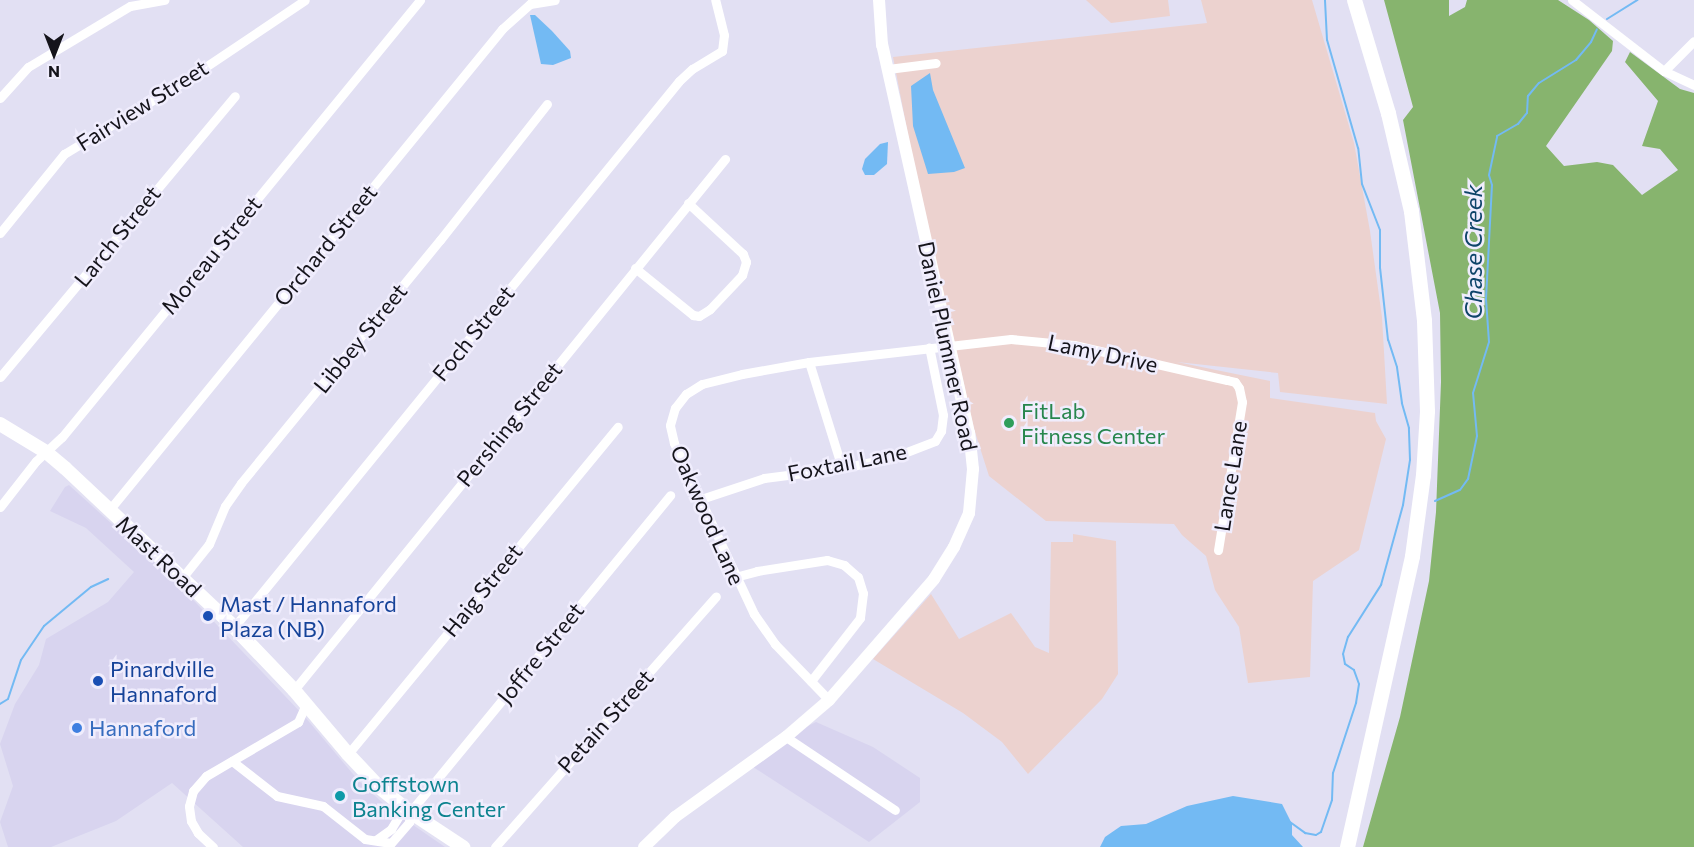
<!DOCTYPE html>
<html>
<head>
<meta charset="utf-8">
<style>
  body { margin:0 }
  #map { position:relative; width:1694px; height:847px; overflow:hidden; background:#e2e0f3; font-family:Commissioner,sans-serif }
  div>[style] { position:absolute }
  .built>* { inset:0; background:#d8d4ef }
  .industrial>* { inset:0; background:#ecd2cf }
  .forest>* { inset:0; background:#87b46e }
  .water>* { inset:0; background:#73baf3 }
  .stream>* { height:2px; margin:-1px; padding:0 1px; transform-origin:1px; border-radius:1px; background:#73baf3 }
  .minor>* { height:9px; margin:-4.5px; padding:0 4.5px; transform-origin:4.5px; border-radius:4.5px; background:#fff }
  .tertiary>* { height:12px; margin:-6px; padding:0 6px; transform-origin:6px; border-radius:6px; background:#fff }
  .secondary>* { height:14px; margin:-7px; padding:0 7px; transform-origin:7px; border-radius:7px; background:#fff }
  .primary>* { height:15px; margin:-7.5px; padding:0 7.5px; transform-origin:7.5px; border-radius:7.5px; background:#fff }
  .dots>* { width:16px; height:16px; translate:-50% -50%; box-sizing:border-box; border:3px solid #f0edfd; border-radius:50% }
  span { translate:-50% -50%; white-space:nowrap; text-align:center; line-height:1.15; -webkit-text-stroke:5px #f0edfd; paint-order:stroke }
  .street-label { font-size:22px; color:#15141b }
  .leisure-label { font-size:22px; color:#27864d }
  .left { translate:0 -50%; text-align:left }
  .transit-label { font-size:22px; color:#164399 }
  .shop-label { font-size:22px; color:#366cbe }
  .culture-label { font-size:22px; color:#0d838f }
  .water-label { font-size:24px; color:#0e4469; font-style:italic }
  .north { position:absolute; left:24px; top:24px; width:60px; height:60px; -webkit-text-stroke:4px #f0edfd; paint-order:stroke; rotate:180deg; font-size:16px; font-weight:700; line-height:24px; text-align:center; color:#15141b }
  .north::after { content:''; display:block; margin:auto; width:21px; height:27px; background:#15141b; clip-path:polygon(50% 0,100% 100%,50% 72%,0 100%) }
</style>
</head>
<body>
<div id="map">
  <div class="built">
    <i style="clip-path:polygon(69px 485px,177px 583px,305px 717px,358px 780px,387px 807px,445px 847px,243px 847px,172px 783px,116px 821px,51px 847px,8px 847px,0 822px,13px 786px,0 744px,15px 704px,39px 665px,46px 639px,108px 602px,134px 572px,86px 528px,50px 511px,65px 487px)"></i>
    <i style="clip-path:polygon(816px 722px,873px 747px,920px 778px,920px 802px,869px 842px,753px 767px,800px 730px)"></i>
  </div>
  <div class="industrial">
    <i style="clip-path:polygon(1086px 0,1168px 0,1170px 16px,1111px 23px)"></i>
    <i style="clip-path:polygon(1201px 0,1312px 0,1354px 143px,1370px 231px,1382px 317px,1387px 404px,1280px 392px,1278px 373px,1177px 362px,1270px 381px,1270px 398px,1375px 413px,1376px 421px,1386px 439px,1359px 550px,1313px 581px,1310px 677px,1248px 683px,1239px 627px,1215px 590px,1206px 556px,1182px 535px,1174px 524px,1046px 521px,989px 476px,974px 429px,909px 140px,893px 57px,1207px 23px)"></i>
    <i style="clip-path:polygon(1073px 534px,1116px 541px,1118px 674px,1102px 699px,1028px 774px,1002px 742px,963px 713px,873px 659px,931px 594px,959px 639px,1011px 613px,1035px 647px,1049px 653px,1051px 542px,1073px 542px)"></i>
  </div>
  <div class="forest">
    <i style="clip-path:polygon(1384px 0,1449px 0,1449px 16px,1465px 7px,1467px 0,1558px 0,1589px 20px,1613px 41px,1612px 51px,1546px 146px,1564px 166px,1597px 162px,1613px 165px,1642px 195px,1678px 170px,1660px 149px,1642px 146px,1658px 101px,1625px 62px,1630px 52px,1680px 89px,1694px 93px,1694px 847px,1363px 847px,1400px 717px,1429px 581px,1436px 512px,1441px 382px,1440px 313px,1403px 120px,1413px 107px)"></i>
  </div>
  <div class="water">
    <i style="clip-path:polygon(530px 15px,535px 15px,552px 31px,570px 51px,571px 58px,553px 65px,541px 64px)"></i>
    <i style="clip-path:polygon(930px 73px,933px 90px,965px 168px,954px 172px,928px 174px,913px 126px,911px 86px)"></i>
    <i style="clip-path:polygon(888px 142px,887px 164px,874px 175px,865px 175px,862px 169px,865px 159px,880px 144px)"></i>
    <i style="clip-path:polygon(1233px 796px,1282px 804px,1292px 824px,1292px 835px,1303px 847px,1100px 847px,1105px 837px,1121px 826px,1146px 824px,1187px 806px)"></i>
  </div>
  <div class="stream">
    <i style="left:1607px;top:19px;width:36px;rotate:-32deg"></i>
    <i style="left:1435px;top:501px;width:27px;rotate:-24deg"></i>
    <i style="left:1460px;top:490px;width:14px;rotate:-54deg"></i>
    <i style="left:1468px;top:479px;width:44px;rotate:-78.2deg"></i>
    <i style="left:1477px;top:436px;width:43px;rotate:-95.3deg"></i>
    <i style="left:1473px;top:393px;width:53px;rotate:-72.6deg"></i>
    <i style="left:1489px;top:342px;width:43px;rotate:-94deg"></i>
    <i style="left:1486px;top:299px;width:114px;rotate:-87deg"></i>
    <i style="left:1492px;top:185px;width:10px;rotate:-107deg"></i>
    <i style="left:1489px;top:175px;width:40px;rotate:-78deg"></i>
    <i style="left:1497px;top:136px;width:24px;rotate:-30deg"></i>
    <i style="left:1518px;top:124px;width:14px;rotate:-51deg"></i>
    <i style="left:1527px;top:113px;width:17px;rotate:-87deg"></i>
    <i style="left:1528px;top:96px;width:17px;rotate:-50deg"></i>
    <i style="left:1539px;top:83px;width:44px;rotate:-31.9deg"></i>
    <i style="left:1576px;top:60px;width:23px;rotate:-50deg"></i>
    <i style="left:1591px;top:42px;width:14px;rotate:-65deg"></i>
    <i style="left:0;top:704px;width:9px;rotate:-32deg"></i>
    <i style="left:8px;top:699px;width:41px;rotate:-71.6deg"></i>
    <i style="left:21px;top:660px;width:41px;rotate:-55.9deg"></i>
    <i style="left:44px;top:626px;width:61px;rotate:-39.7deg"></i>
    <i style="left:91px;top:587px;width:19px;rotate:-25deg"></i>
    <i style="left:1290px;top:822px;width:19px;rotate:36deg"></i>
    <i style="left:1305px;top:833px;width:11px;rotate:10deg"></i>
    <i style="left:1316px;top:835px;width:6px;rotate:-31deg"></i>
    <i style="left:1321px;top:832px;width:34px;rotate:-71deg"></i>
    <i style="left:1332px;top:800px;width:27px;rotate:-88deg"></i>
    <i style="left:1333px;top:773px;width:74px;rotate:-71.8deg"></i>
    <i style="left:1356px;top:703px;width:19px;rotate:-81deg"></i>
    <i style="left:1359px;top:684px;width:15px;rotate:-110deg"></i>
    <i style="left:1354px;top:670px;width:11px;rotate:-146deg"></i>
    <i style="left:1345px;top:664px;width:10px;rotate:-101deg"></i>
    <i style="left:1343px;top:654px;width:18px;rotate:-74deg"></i>
    <i style="left:1348px;top:637px;width:62px;rotate:-57.6deg"></i>
    <i style="left:1381px;top:585px;width:83px;rotate:-74.6deg"></i>
    <i style="left:1403px;top:505px;width:46px;rotate:-81.2deg"></i>
    <i style="left:1410px;top:460px;width:32px;rotate:-92deg"></i>
    <i style="left:1409px;top:428px;width:26px;rotate:-106deg"></i>
    <i style="left:1402px;top:403px;width:36px;rotate:-98deg"></i>
    <i style="left:1397px;top:367px;width:28px;rotate:-108deg"></i>
    <i style="left:1388px;top:340px;width:72px;rotate:-96.3deg"></i>
    <i style="left:1380px;top:268px;width:38px;rotate:-90deg"></i>
    <i style="left:1380px;top:230px;width:49px;rotate:-111.4deg"></i>
    <i style="left:1362px;top:184px;width:36px;rotate:-96deg"></i>
    <i style="left:1358px;top:148px;width:112px;rotate:-106deg"></i>
    <i style="left:1327px;top:40px;width:40px;rotate:-92.9deg"></i>
  </div>
  <div class="minor">
    <i style="left:1572px;top:0;width:116px;rotate:37.7deg"></i>
    <i style="left:1664px;top:71px;width:33px;rotate:25deg"></i>
    <i style="left:888px;top:69px;width:48px;rotate:-7.1deg"></i>
    <i style="left:1664px;top:71px;width:42px;rotate:-45deg"></i>
    <i style="left:0;top:98px;width:42px;rotate:-47.9deg"></i>
    <i style="left:28px;top:67px;width:119px;rotate:-30.9deg"></i>
    <i style="left:130px;top:6px;width:35px;rotate:-10deg"></i>
    <i style="left:0;top:233px;width:102px;rotate:-51deg"></i>
    <i style="left:64px;top:154px;width:143px;rotate:-31.2deg"></i>
    <i style="left:186px;top:80px;width:143px;rotate:-33.9deg"></i>
    <i style="left:635px;top:268px;width:75px;rotate:39deg"></i>
    <i style="left:693px;top:315px;width:6px;rotate:9deg"></i>
    <i style="left:699px;top:316px;width:13px;rotate:-32deg"></i>
    <i style="left:710px;top:309px;width:47px;rotate:-46.7deg"></i>
    <i style="left:742px;top:275px;width:14px;rotate:-73deg"></i>
    <i style="left:746px;top:262px;width:9px;rotate:-111deg"></i>
    <i style="left:743px;top:254px;width:75px;rotate:-137.2deg"></i>
    <i style="left:809px;top:362px;width:111px;rotate:72.7deg"></i>
    <i style="left:0;top:377px;width:366px;rotate:-50.1deg"></i>
    <i style="left:701px;top:499px;width:66px;rotate:-18.4deg"></i>
    <i style="left:764px;top:478px;width:79px;rotate:-7.3deg"></i>
    <i style="left:842px;top:468px;width:50px;rotate:-11.5deg"></i>
    <i style="left:891px;top:458px;width:47px;rotate:-21.1deg"></i>
    <i style="left:935px;top:441px;width:12px;rotate:-59deg"></i>
    <i style="left:941px;top:431px;width:16px;rotate:-83deg"></i>
    <i style="left:943px;top:415px;width:69px;rotate:-101.6deg"></i>
    <i style="left:0;top:507px;width:58px;rotate:-52deg"></i>
    <i style="left:36px;top:461px;width:35px;rotate:-43deg"></i>
    <i style="left:62px;top:437px;width:565px;rotate:-50.67deg"></i>
    <i style="left:110px;top:509px;width:620px;rotate:-50.76deg"></i>
    <i style="left:502px;top:29px;width:38px;rotate:-42deg"></i>
    <i style="left:530px;top:4px;width:25px;rotate:-9deg"></i>
    <i style="left:735px;top:577px;width:23px;rotate:-15deg"></i>
    <i style="left:757px;top:571px;width:71px;rotate:-8.9deg"></i>
    <i style="left:827px;top:560px;width:18px;rotate:16deg"></i>
    <i style="left:844px;top:565px;width:18px;rotate:41deg"></i>
    <i style="left:858px;top:577px;width:17px;rotate:73deg"></i>
    <i style="left:863px;top:593px;width:25px;rotate:97deg"></i>
    <i style="left:860px;top:618px;width:80px;rotate:127.9deg"></i>
    <i style="left:182px;top:578px;width:43px;rotate:-51.5deg"></i>
    <i style="left:209px;top:544px;width:41px;rotate:-67.2deg"></i>
    <i style="left:225px;top:506px;width:28px;rotate:-55deg"></i>
    <i style="left:241px;top:483px;width:314px;rotate:-50.7deg"></i>
    <i style="left:440px;top:240px;width:173px;rotate:-51.8deg"></i>
    <i style="left:234px;top:627px;width:704px;rotate:-50.82deg"></i>
    <i style="left:679px;top:81px;width:18px;rotate:-43deg"></i>
    <i style="left:692px;top:69px;width:35px;rotate:-31deg"></i>
    <i style="left:722px;top:51px;width:16px;rotate:-83deg"></i>
    <i style="left:724px;top:35px;width:36px;rotate:-104deg"></i>
    <i style="left:294px;top:690px;width:684px;rotate:-50.93deg"></i>
    <i style="left:829px;top:700px;width:78px;rotate:-134deg"></i>
    <i style="left:775px;top:644px;width:37px;rotate:-125deg"></i>
    <i style="left:754px;top:614px;width:189px;rotate:-115.1deg"></i>
    <i style="left:674px;top:443px;width:18px;rotate:-103deg"></i>
    <i style="left:670px;top:425px;width:18px;rotate:-74deg"></i>
    <i style="left:675px;top:408px;width:18px;rotate:-52deg"></i>
    <i style="left:686px;top:394px;width:19px;rotate:-32deg"></i>
    <i style="left:702px;top:384px;width:41px;rotate:-14deg"></i>
    <i style="left:742px;top:374px;width:68px;rotate:-10.2deg"></i>
    <i style="left:809px;top:362px;width:203px;rotate:-6.5deg"></i>
    <i style="left:1011px;top:339px;width:63px;rotate:5.4deg"></i>
    <i style="left:1074px;top:345px;width:157px;rotate:12.9deg"></i>
    <i style="left:1227px;top:380px;width:8px;rotate:14deg"></i>
    <i style="left:1235px;top:382px;width:7px;rotate:56deg"></i>
    <i style="left:1239px;top:388px;width:14px;rotate:78deg"></i>
    <i style="left:1242px;top:402px;width:150px;rotate:99.2deg"></i>
    <i style="left:786px;top:737px;width:131px;rotate:33.8deg"></i>
    <i style="left:348px;top:754px;width:424px;rotate:-50.5deg"></i>
    <i style="left:232px;top:761px;width:57px;rotate:37.9deg"></i>
    <i style="left:277px;top:796px;width:47px;rotate:12.3deg"></i>
    <i style="left:323px;top:806px;width:53px;rotate:38.2deg"></i>
    <i style="left:365px;top:839px;width:26px;rotate:9deg"></i>
    <i style="left:391px;top:843px;width:28px;rotate:-49deg"></i>
    <i style="left:409px;top:822px;width:10px;rotate:-84deg"></i>
    <i style="left:410px;top:812px;width:410px;rotate:-50.6deg"></i>
    <i style="left:376px;top:840px;width:19px;rotate:-36deg"></i>
    <i style="left:391px;top:829px;width:17px;rotate:-59deg"></i>
    <i style="left:400px;top:814px;width:10px;rotate:-11deg"></i>
    <i style="left:213px;top:847px;width:21px;rotate:-137deg"></i>
    <i style="left:198px;top:833px;width:14px;rotate:-120deg"></i>
    <i style="left:191px;top:821px;width:15px;rotate:-98deg"></i>
    <i style="left:189px;top:806px;width:16px;rotate:-75deg"></i>
    <i style="left:193px;top:791px;width:20px;rotate:-49deg"></i>
    <i style="left:206px;top:776px;width:107px;rotate:-30.4deg"></i>
    <i style="left:298px;top:722px;width:20px;rotate:-66deg"></i>
    <i style="left:495px;top:847px;width:334px;rotate:-48.6deg"></i>
  </div>
  <div class="tertiary">
    <i style="left:644px;top:847px;width:43px;rotate:-44.1deg"></i>
    <i style="left:675px;top:817px;width:137px;rotate:-35.8deg"></i>
    <i style="left:786px;top:737px;width:57px;rotate:-40.7deg"></i>
    <i style="left:829px;top:700px;width:160px;rotate:-49deg"></i>
    <i style="left:934px;top:579px;width:38px;rotate:-58deg"></i>
    <i style="left:954px;top:547px;width:37px;rotate:-66deg"></i>
    <i style="left:969px;top:513px;width:44px;rotate:-84.8deg"></i>
    <i style="left:973px;top:469px;width:36px;rotate:-96deg"></i>
    <i style="left:969px;top:433px;width:398px;rotate:-102.6deg"></i>
    <i style="left:882px;top:45px;width:45px;rotate:-93.8deg"></i>
  </div>
  <div class="secondary">
    <i style="left:0;top:424px;width:54px;rotate:31.3deg"></i>
    <i style="left:46px;top:452px;width:25px;rotate:40deg"></i>
    <i style="left:65px;top:468px;width:225px;rotate:43.2deg"></i>
    <i style="left:229px;top:622px;width:94px;rotate:46.3deg"></i>
    <i style="left:294px;top:690px;width:84px;rotate:49.8deg"></i>
    <i style="left:348px;top:754px;width:45px;rotate:46.8deg"></i>
    <i style="left:379px;top:787px;width:40px;rotate:39deg"></i>
    <i style="left:410px;top:812px;width:64px;rotate:33.4deg"></i>
  </div>
  <div class="primary">
    <i style="left:1347px;top:847px;width:298px;rotate:-77.4deg"></i>
    <i style="left:1412px;top:556px;width:82px;rotate:-82.3deg"></i>
    <i style="left:1423px;top:475px;width:64px;rotate:-86.4deg"></i>
    <i style="left:1427px;top:411px;width:91px;rotate:-91.9deg"></i>
    <i style="left:1424px;top:320px;width:110px;rotate:-96.8deg"></i>
    <i style="left:1411px;top:211px;width:101px;rotate:-103.2deg"></i>
    <i style="left:1388px;top:113px;width:118px;rotate:-106.7deg"></i>
  </div>
  <div class="dots">
    <i style="left:1009px;top:423px;background:#2e9e5b"></i>
    <i style="left:208px;top:616px;background:#1a4fb4"></i>
    <i style="left:98px;top:681px;background:#1a4fb4"></i>
    <i style="left:77px;top:728px;background:#3f7fe0"></i>
    <i style="left:340px;top:796px;background:#0f9aa8"></i>
  </div>
  <div class="street-label">
    <span style="left:142px;top:105px;rotate:-32deg">Fairview Street</span>
    <span style="left:117px;top:236px;rotate:-51deg">Larch Street</span>
    <span style="left:325px;top:245px;rotate:-51deg">Orchard Street</span>
    <span style="left:211px;top:255px;rotate:-51deg">Moreau Street</span>
    <span style="left:473px;top:333px;rotate:-51deg">Foch Street</span>
    <span style="left:360px;top:338px;rotate:-51deg">Libbey Street</span>
    <span style="left:948px;top:346px;rotate:78deg">Daniel Plummer Road</span>
    <span style="left:1103px;top:353px;rotate:12deg">Lamy Drive</span>
    <span style="left:509px;top:424px;rotate:-51deg">Pershing Street</span>
    <span style="left:847px;top:462px;rotate:-11deg">Foxtail Lane</span>
    <span style="left:1230px;top:476px;rotate:-81deg">Lance Lane</span>
    <span style="left:708px;top:515px;rotate:66deg">Oakwood Lane</span>
    <span style="left:159px;top:556px;rotate:43deg">Mast Road</span>
    <span style="left:482px;top:590px;rotate:-51deg">Haig Street</span>
    <span style="left:540px;top:653px;rotate:-51deg">Joffre Street</span>
    <span style="left:605px;top:721px;rotate:-48deg">Petain Street</span>
  </div>
  <div class="leisure-label">
    <span class="left" style="left:1021px;top:423px">FitLab<br>Fitness Center</span>
  </div>
  <div class="transit-label">
    <span class="left" style="left:220px;top:616px">Mast / Hannaford<br>Plaza (NB)</span>
    <span class="left" style="left:110px;top:681px">Pinardville<br>Hannaford</span>
  </div>
  <div class="shop-label">
    <span class="left" style="left:89px;top:728px">Hannaford</span>
  </div>
  <div class="culture-label">
    <span class="left" style="left:352px;top:796px">Goffstown<br>Banking Center</span>
  </div>
  <div class="water-label">
    <span style="left:1473px;top:252px;rotate:-90deg">Chase Creek</span>
  </div>
  <div class="north">N</div>
</div>
</body>
</html>
